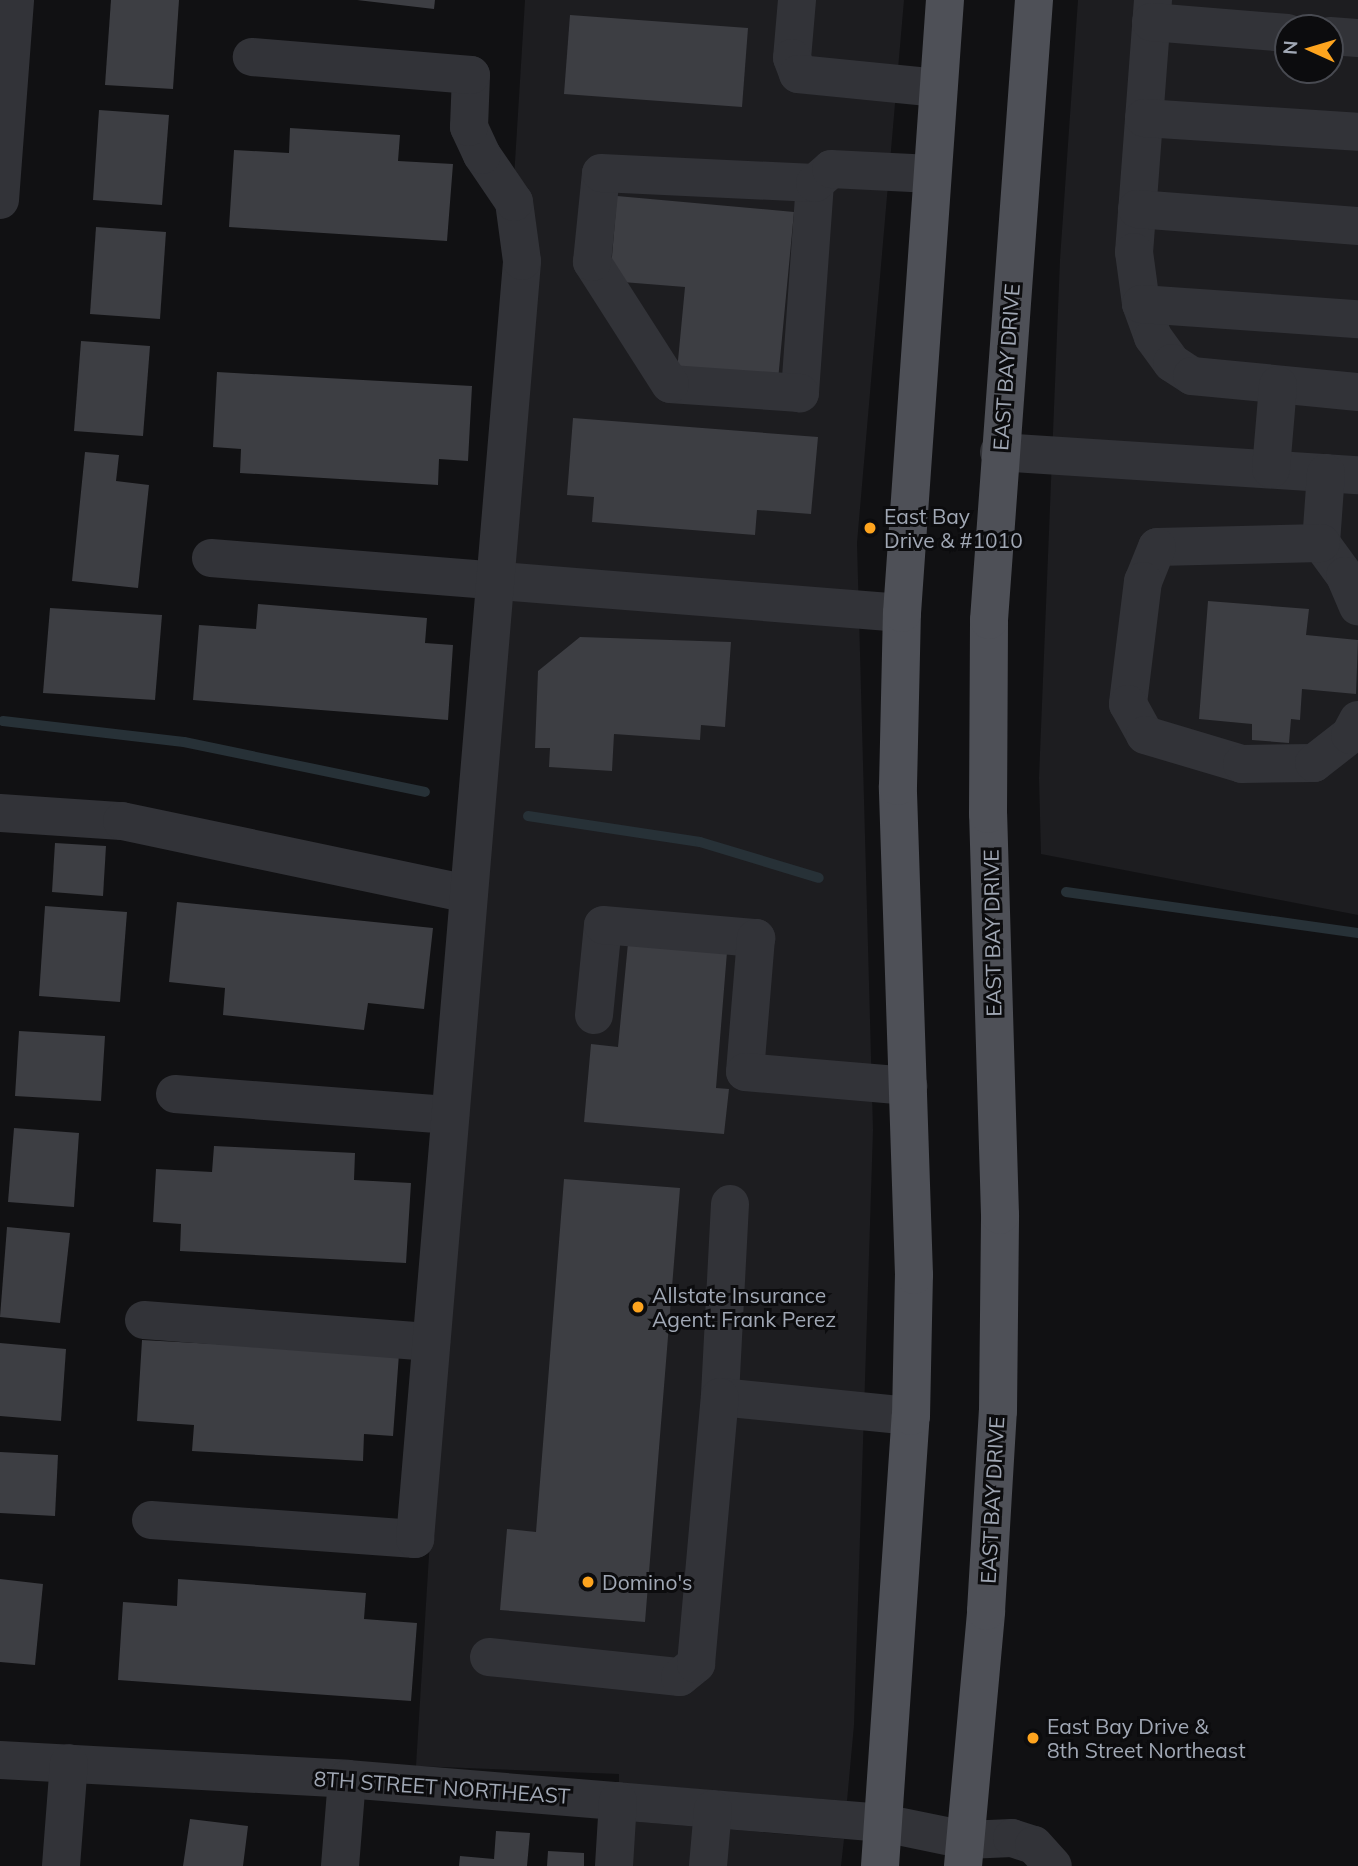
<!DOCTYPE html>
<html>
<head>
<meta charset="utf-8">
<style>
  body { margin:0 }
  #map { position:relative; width:1358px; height:1866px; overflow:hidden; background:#111113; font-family:Mulish,sans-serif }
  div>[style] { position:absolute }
  .built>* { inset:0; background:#1d1d20 }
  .stream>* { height:10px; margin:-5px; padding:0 5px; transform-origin:5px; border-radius:5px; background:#273137 }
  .building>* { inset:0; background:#3d3e43 }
  .minor>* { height:38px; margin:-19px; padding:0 19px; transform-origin:19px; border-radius:19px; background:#323338 }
  .major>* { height:38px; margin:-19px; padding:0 19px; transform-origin:19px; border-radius:19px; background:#4e5057 }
  .dots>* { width:19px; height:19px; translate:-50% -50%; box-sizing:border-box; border:4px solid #0c0c0e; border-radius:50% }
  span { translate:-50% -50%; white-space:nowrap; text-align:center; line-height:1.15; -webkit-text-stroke:6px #0c0c0e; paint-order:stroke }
  .street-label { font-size:21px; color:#a1a8b5 }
  .poi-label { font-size:21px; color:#a1a8b5 }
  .left { translate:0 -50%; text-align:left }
  .north { position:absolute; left:1274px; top:14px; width:70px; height:70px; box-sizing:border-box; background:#0c0c0e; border:2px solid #484a51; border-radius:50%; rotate:274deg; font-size:19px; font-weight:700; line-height:28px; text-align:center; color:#a1a8b5 }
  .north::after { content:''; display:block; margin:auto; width:24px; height:32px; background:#fea41e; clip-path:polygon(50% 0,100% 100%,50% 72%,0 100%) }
</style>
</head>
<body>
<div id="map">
  <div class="built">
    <i style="clip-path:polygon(525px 0,904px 0,857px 543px,873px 1130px,854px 1725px,847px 1801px,619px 1783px,619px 1774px,416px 1766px)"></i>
    <i style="clip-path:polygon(evenodd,1078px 0,1358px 0,1358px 915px,1041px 854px,1039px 778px,1060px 260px,1078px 0,1288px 28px,1330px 28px,1330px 70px,1288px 70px,1288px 28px)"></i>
    <i style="clip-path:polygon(616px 1820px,844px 1839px,841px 1866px,612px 1866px)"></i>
  </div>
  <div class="stream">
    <i style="left:3px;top:721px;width:182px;rotate:6.6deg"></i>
    <i style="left:184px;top:742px;width:246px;rotate:11.7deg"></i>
    <i style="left:528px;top:816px;width:174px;rotate:8.6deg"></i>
    <i style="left:700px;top:842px;width:124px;rotate:16.8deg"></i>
    <i style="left:1066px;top:892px;width:295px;rotate:8deg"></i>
  </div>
  <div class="building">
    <i style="clip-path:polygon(111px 0,179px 0,173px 89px,105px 85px)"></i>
    <i style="clip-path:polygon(357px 0,435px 0,434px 9px)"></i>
    <i style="clip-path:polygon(570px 15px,748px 28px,742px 107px,564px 94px)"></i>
    <i style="clip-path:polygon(99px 110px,169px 115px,162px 205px,93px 200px)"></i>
    <i style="clip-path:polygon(290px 128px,400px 135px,398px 161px,453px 164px,447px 241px,229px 227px,234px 150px,289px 153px)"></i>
    <i style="clip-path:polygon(617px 196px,794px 212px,778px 380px,677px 371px,685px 287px,610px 281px)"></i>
    <i style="clip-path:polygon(96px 227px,166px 232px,160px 319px,90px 314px)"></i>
    <i style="clip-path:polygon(81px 341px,150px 346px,143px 436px,74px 431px)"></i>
    <i style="clip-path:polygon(217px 372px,472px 386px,468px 461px,439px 459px,438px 485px,240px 473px,241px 449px,213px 447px)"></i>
    <i style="clip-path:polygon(573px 418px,818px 437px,811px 514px,757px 510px,755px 535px,592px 522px,594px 497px,567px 495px)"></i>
    <i style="clip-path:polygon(85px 452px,119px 455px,116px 481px,149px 485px,138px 588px,72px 581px)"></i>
    <i style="clip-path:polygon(1208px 601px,1309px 609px,1306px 635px,1358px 640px,1356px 694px,1302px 689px,1300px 720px,1291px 719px,1289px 743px,1252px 740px,1252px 724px,1199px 719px)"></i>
    <i style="clip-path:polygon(258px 604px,427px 618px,425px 643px,453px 645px,448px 720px,193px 700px,199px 625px,256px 629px)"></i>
    <i style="clip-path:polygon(50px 608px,162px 615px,155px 700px,43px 693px)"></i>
    <i style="clip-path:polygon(580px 637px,731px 642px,725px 727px,701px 725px,700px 740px,614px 734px,612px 771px,549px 767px,550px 748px,535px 748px,538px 671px)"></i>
    <i style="clip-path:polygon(55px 843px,106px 846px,103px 896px,52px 892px)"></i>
    <i style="clip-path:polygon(177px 902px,433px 928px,424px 1009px,368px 1003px,364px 1030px,223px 1015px,225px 988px,169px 982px)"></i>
    <i style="clip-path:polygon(45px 906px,127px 912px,120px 1002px,39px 996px)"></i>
    <i style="clip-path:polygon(628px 943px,727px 952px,716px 1088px,729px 1089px,724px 1134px,584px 1122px,591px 1044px,618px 1047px)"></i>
    <i style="clip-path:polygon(19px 1031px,105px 1036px,101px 1101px,15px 1096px)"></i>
    <i style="clip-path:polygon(14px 1128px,79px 1133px,74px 1207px,8px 1202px)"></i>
    <i style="clip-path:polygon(214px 1146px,355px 1153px,354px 1180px,411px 1183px,406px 1263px,180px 1251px,181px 1224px,153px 1222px,156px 1169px,212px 1172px)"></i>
    <i style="clip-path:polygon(564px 1179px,680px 1188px,645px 1622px,500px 1610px,507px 1529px,536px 1532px)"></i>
    <i style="clip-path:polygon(7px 1227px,70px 1233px,60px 1323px,0 1317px)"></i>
    <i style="clip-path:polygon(142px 1340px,399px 1354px,393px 1436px,364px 1434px,363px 1461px,192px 1451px,194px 1425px,137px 1421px)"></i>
    <i style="clip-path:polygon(0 1343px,66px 1349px,61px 1421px,0 1416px)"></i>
    <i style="clip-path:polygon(0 1452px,58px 1455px,55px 1516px,0 1513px)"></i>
    <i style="clip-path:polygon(0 1579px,43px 1584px,35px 1665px,0 1662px)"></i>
    <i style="clip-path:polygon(178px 1579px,366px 1593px,364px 1619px,417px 1623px,411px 1701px,118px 1680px,123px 1602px,177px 1606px)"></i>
    <i style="clip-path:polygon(190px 1819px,248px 1826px,243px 1866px,183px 1866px)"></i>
    <i style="clip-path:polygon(496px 1831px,530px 1833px,527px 1866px,459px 1866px,460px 1856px,494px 1859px)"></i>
    <i style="clip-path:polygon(548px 1851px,584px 1853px,584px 1866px,547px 1866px)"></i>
  </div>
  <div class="minor">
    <i style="left:797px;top:0;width:58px;rotate:94.9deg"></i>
    <i style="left:792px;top:58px;width:17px;rotate:69deg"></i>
    <i style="left:798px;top:74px;width:141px;rotate:5.7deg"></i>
    <i style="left:1153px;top:0;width:253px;rotate:94.3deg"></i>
    <i style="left:1134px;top:252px;width:52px;rotate:82.3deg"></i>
    <i style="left:1141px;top:304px;width:35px;rotate:70deg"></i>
    <i style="left:1153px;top:337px;width:32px;rotate:54deg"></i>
    <i style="left:1172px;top:363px;width:24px;rotate:33deg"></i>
    <i style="left:1192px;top:376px;width:167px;rotate:5.5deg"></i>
    <i style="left:1151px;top:22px;width:137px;rotate:4.6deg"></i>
    <i style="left:1330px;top:36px;width:28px;rotate:4deg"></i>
    <i style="left:1144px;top:118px;width:214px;rotate:3.7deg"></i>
    <i style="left:815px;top:183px;width:211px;rotate:94.1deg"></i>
    <i style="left:800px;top:393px;width:130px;rotate:-176deg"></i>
    <i style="left:670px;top:384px;width:145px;rotate:-122.6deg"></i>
    <i style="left:592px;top:262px;width:89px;rotate:-84.2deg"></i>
    <i style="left:601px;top:173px;width:214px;rotate:2.7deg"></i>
    <i style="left:815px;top:183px;width:21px;rotate:-41deg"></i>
    <i style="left:831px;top:169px;width:101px;rotate:2.8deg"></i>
    <i style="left:0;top:200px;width:201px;rotate:-85.7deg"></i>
    <i style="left:1137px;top:209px;width:222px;rotate:4.4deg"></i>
    <i style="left:1141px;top:304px;width:218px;rotate:4deg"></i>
    <i style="left:999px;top:452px;width:360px;rotate:3.7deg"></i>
    <i style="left:1271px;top:469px;width:84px;rotate:-85.2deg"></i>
    <i style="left:1326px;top:473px;width:70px;rotate:94.1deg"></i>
    <i style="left:1321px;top:543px;width:41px;rotate:54deg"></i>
    <i style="left:1345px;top:576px;width:33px;rotate:67deg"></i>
    <i style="left:1321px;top:543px;width:164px;rotate:178.6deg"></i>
    <i style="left:1157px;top:547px;width:37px;rotate:112deg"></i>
    <i style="left:1143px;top:581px;width:124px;rotate:97deg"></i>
    <i style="left:1128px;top:704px;width:35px;rotate:61deg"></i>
    <i style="left:1145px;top:735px;width:101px;rotate:16.6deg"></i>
    <i style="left:1242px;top:764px;width:72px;rotate:-0.8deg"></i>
    <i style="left:1314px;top:763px;width:46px;rotate:-37.9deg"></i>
    <i style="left:1350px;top:735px;width:17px;rotate:-62deg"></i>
    <i style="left:211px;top:558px;width:693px;rotate:4.55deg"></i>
    <i style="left:0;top:813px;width:122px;rotate:3.8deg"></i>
    <i style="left:122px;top:821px;width:354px;rotate:11.9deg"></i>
    <i style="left:594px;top:1015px;width:90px;rotate:-84.3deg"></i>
    <i style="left:603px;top:925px;width:154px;rotate:4.9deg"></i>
    <i style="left:756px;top:938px;width:134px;rotate:94.7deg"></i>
    <i style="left:745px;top:1072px;width:164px;rotate:4.9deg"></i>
    <i style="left:175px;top:1094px;width:276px;rotate:4.4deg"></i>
    <i style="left:730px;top:1204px;width:193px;rotate:93deg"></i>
    <i style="left:720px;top:1397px;width:192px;rotate:5.7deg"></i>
    <i style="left:144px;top:1320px;width:288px;rotate:4.4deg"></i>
    <i style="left:151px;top:1520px;width:265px;rotate:4.1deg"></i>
    <i style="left:415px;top:1539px;width:1282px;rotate:-85.21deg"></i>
    <i style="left:522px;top:261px;width:60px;rotate:-97.7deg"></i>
    <i style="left:514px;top:202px;width:57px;rotate:-124.2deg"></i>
    <i style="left:482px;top:155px;width:31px;rotate:-115deg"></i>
    <i style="left:469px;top:127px;width:52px;rotate:-87.8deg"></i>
    <i style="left:471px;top:75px;width:220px;rotate:-175.3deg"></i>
    <i style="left:489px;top:1657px;width:192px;rotate:6deg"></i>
    <i style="left:680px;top:1677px;width:21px;rotate:-39deg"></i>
    <i style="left:696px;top:1664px;width:268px;rotate:-84.9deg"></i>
    <i style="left:0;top:1760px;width:348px;rotate:3.1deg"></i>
    <i style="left:347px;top:1779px;width:538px;rotate:4.69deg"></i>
    <i style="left:883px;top:1823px;width:85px;rotate:11.6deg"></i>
    <i style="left:966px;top:1840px;width:46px;rotate:-2.5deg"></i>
    <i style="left:1012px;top:1838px;width:23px;rotate:18deg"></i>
    <i style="left:1034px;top:1845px;width:28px;rotate:48deg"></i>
    <i style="left:61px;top:1866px;width:103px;rotate:-85.6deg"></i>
    <i style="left:340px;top:1866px;width:87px;rotate:-85.4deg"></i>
    <i style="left:614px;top:1866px;width:65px;rotate:-86.5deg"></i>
    <i style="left:708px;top:1866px;width:57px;rotate:-85deg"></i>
  </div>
  <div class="major">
    <i style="left:880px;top:1866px;width:451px;rotate:-86.1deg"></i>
    <i style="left:911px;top:1416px;width:141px;rotate:-88.8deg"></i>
    <i style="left:914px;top:1275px;width:489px;rotate:-91.9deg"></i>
    <i style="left:898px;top:786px;width:173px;rotate:-88.7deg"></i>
    <i style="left:902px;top:613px;width:615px;rotate:-85.99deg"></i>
    <i style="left:963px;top:1866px;width:256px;rotate:-84.8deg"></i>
    <i style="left:986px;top:1611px;width:200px;rotate:-86.6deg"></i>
    <i style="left:998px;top:1411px;width:196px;rotate:-89.4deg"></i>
    <i style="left:1000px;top:1215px;width:401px;rotate:-91.7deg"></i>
    <i style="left:988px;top:814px;width:194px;rotate:-89.7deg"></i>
    <i style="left:989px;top:620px;width:622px;rotate:-85.85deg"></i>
  </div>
  <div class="dots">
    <i style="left:870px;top:528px;background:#fea41e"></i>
    <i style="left:638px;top:1307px;background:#fea41e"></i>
    <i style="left:588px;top:1582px;background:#fea41e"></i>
    <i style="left:1033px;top:1738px;background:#fea41e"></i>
  </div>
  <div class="street-label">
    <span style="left:1006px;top:367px;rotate:-86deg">EAST BAY DRIVE</span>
    <span style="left:992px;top:933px;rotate:-91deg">EAST BAY DRIVE</span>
    <span style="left:992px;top:1500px;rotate:-87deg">EAST BAY DRIVE</span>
    <span style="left:442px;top:1787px;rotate:4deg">8TH STREET NORTHEAST</span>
  </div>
  <div class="poi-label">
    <span class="left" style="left:884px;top:528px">East Bay<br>Drive &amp; #1010</span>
    <span class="left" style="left:652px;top:1307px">Allstate Insurance<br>Agent: Frank Perez</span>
    <span class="left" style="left:602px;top:1582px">Domino's</span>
    <span class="left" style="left:1047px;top:1738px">East Bay Drive &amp;<br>8th Street Northeast</span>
  </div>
  <div class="north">N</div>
</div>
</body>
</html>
